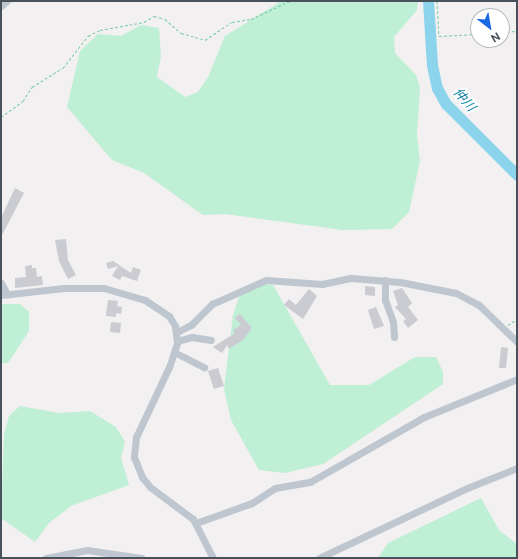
<!DOCTYPE html>
<html>
<head>
<meta charset="utf-8">
<style>
  body { margin:0 }
  #map { position:relative; width:518px; height:559px; overflow:hidden; background:#f2f0f0; font-family:"Public Sans","Noto Sans JP",sans-serif }
  div>[style] { position:absolute }
  .green>* { inset:0; background:#bfefd4 }
  .river>* { height:11px; margin:-5.5px; padding:0 5.5px; transform-origin:5.5px; border-radius:5.5px; background:#8cd4ec }
  .building>* { inset:0; background:#caccd2 }
  .path>* { height:1px; margin-top:-0.5px; transform-origin:0; background:repeating-linear-gradient(90deg,#77cda7 0 3px,transparent 0 5px) }
  .minor>* { height:7px; margin:-3.5px; padding:0 3.5px; transform-origin:3.5px; border-radius:3.5px; background:#bec6cf }
  span { translate:-50% -50%; white-space:nowrap; text-align:center; line-height:1.15; -webkit-text-stroke:3.5px #fff; paint-order:stroke }
  .water-label { font-size:13px; color:#0d7da4; font-style:italic }
  .frame { position:absolute; inset:0; border:2px solid #48525d; pointer-events:none }
  .north { position:absolute; left:470px; top:8px; width:40px; height:40px; box-sizing:border-box; background:#fff; border:1px solid #b6babe; border-radius:50%; rotate:149deg; font-size:11px; font-weight:700; line-height:16px; text-align:center; color:#48525d }
  .north::after { content:''; display:block; margin:auto; width:14px; height:18px; background:#1968e3; clip-path:polygon(50% 0,100% 100%,50% 72%,0 100%) }
</style>
</head>
<body>
<div id="map">
  <div class="green">
    <i style="clip-path:polygon(281px 1px,418px 1px,417px 10px,394px 37px,395px 53px,416px 75px,420px 87px,417px 135px,420px 161px,409px 212px,392px 229px,343px 230px,225px 214px,203px 215px,144px 173px,112px 160px,67px 107px,80px 51px,98px 34px,121px 36px,141px 25px,159px 28px,161px 56px,157px 77px,185px 97px,198px 92px,208px 77px,225px 36px)"></i>
    <i style="clip-path:polygon(261px 283px,273px 285px,330px 385px,369px 385px,415px 357px,436px 357px,443px 372px,443px 384px,323px 464px,285px 473px,259px 470px,231px 420px,224px 389px,233px 315px,241px 291px)"></i>
    <i style="clip-path:polygon(1px 304px,20px 304px,29px 312px,29px 331px,8px 363px,1px 363px)"></i>
    <i style="clip-path:polygon(20px 406px,59px 413px,90px 411px,116px 427px,125px 442px,121px 458px,129px 485px,71px 506px,49px 523px,35px 542px,1px 518px,4px 434px,9px 416px)"></i>
    <i style="clip-path:polygon(481px 498px,499px 530px,517px 544px,517px 558px,378px 558px,388px 543px)"></i>
  </div>
  <div class="river">
    <i style="left:428px;top:1px;width:64px;rotate:86.4deg"></i>
    <i style="left:432px;top:65px;width:24px;rotate:78deg"></i>
    <i style="left:437px;top:88px;width:18px;rotate:61deg"></i>
    <i style="left:446px;top:104px;width:100px;rotate:45deg"></i>
  </div>
  <div class="building">
    <i style="clip-path:polygon(15px 188px,24px 193px,1px 237px,1px 218px)"></i>
    <i style="clip-path:polygon(66px 239px,68px 260px,76px 275px,68px 279px,59px 261px,55px 240px)"></i>
    <i style="clip-path:polygon(113px 261px,131px 273px,133px 267px,141px 270px,137px 281px,122px 276px,120px 280px,112px 276px,118px 266px,108px 269px,106px 263px)"></i>
    <i style="clip-path:polygon(32px 265px,32px 268px,36px 268px,37px 277px,42px 276px,43px 285px,15px 288px,15px 278px,26px 277px,25px 266px)"></i>
    <i style="clip-path:polygon(365px 286px,375px 287px,375px 296px,365px 295px)"></i>
    <i style="clip-path:polygon(402px 288px,412px 303px,408px 307px,418px 320px,408px 328px,403px 321px,406px 319px,395px 307px,398px 305px,393px 291px)"></i>
    <i style="clip-path:polygon(309px 289px,317px 296px,303px 319px,284px 305px,289px 299px,296px 305px)"></i>
    <i style="clip-path:polygon(108px 300px,118px 301px,117px 306px,122px 307px,121px 314px,116px 313px,116px 317px,106px 316px)"></i>
    <i style="clip-path:polygon(376px 307px,384px 326px,374px 329px,368px 310px)"></i>
    <i style="clip-path:polygon(240px 314px,252px 328px,243px 340px,229px 349px,227px 345px,222px 353px,213px 347px,235px 333px,233px 330px,241px 325px,235px 318px)"></i>
    <i style="clip-path:polygon(111px 322px,121px 323px,120px 333px,110px 332px)"></i>
    <i style="clip-path:polygon(501px 347px,508px 348px,506px 368px,499px 368px)"></i>
    <i style="clip-path:polygon(218px 368px,224px 386px,214px 389px,208px 371px)"></i>
  </div>
  <div class="path">
    <i style="left:437px;top:1px;width:35px;rotate:87deg"></i>
    <i style="left:439px;top:36px;width:39px;rotate:-3deg"></i>
    <i style="left:502px;top:32px;width:15px;rotate:-4deg"></i>
    <i style="left:1px;top:117px;width:27px;rotate:-36deg"></i>
    <i style="left:23px;top:101px;width:17px;rotate:-57deg"></i>
    <i style="left:32px;top:87px;width:36px;rotate:-32deg"></i>
    <i style="left:63px;top:68px;width:41px;rotate:-52deg"></i>
    <i style="left:88px;top:36px;width:13px;rotate:-27deg"></i>
    <i style="left:100px;top:30px;width:45px;rotate:-10.3deg"></i>
    <i style="left:144px;top:22px;width:12px;rotate:-31deg"></i>
    <i style="left:154px;top:16px;width:11px;rotate:15deg"></i>
    <i style="left:165px;top:19px;width:21px;rotate:41deg"></i>
    <i style="left:181px;top:33px;width:25px;rotate:16deg"></i>
    <i style="left:205px;top:40px;width:32px;rotate:-34deg"></i>
    <i style="left:232px;top:22px;width:19px;rotate:-9deg"></i>
    <i style="left:251px;top:19px;width:43px;rotate:-24.8deg"></i>
    <i style="left:508px;top:325px;width:11px;rotate:-34deg"></i>
  </div>
  <div class="minor">
    <i style="left:1px;top:6px;width:8px;rotate:-40deg"></i>
    <i style="left:385px;top:280px;width:20px;rotate:90deg"></i>
    <i style="left:385px;top:300px;width:23px;rotate:70deg"></i>
    <i style="left:393px;top:322px;width:15px;rotate:86deg"></i>
    <i style="left:1px;top:283px;width:13px;rotate:61deg"></i>
    <i style="left:1px;top:295px;width:63px;rotate:-6.3deg"></i>
    <i style="left:64px;top:288px;width:40px"></i>
    <i style="left:104px;top:288px;width:43px;rotate:16.3deg"></i>
    <i style="left:145px;top:300px;width:29px;rotate:34deg"></i>
    <i style="left:169px;top:316px;width:12px;rotate:59deg"></i>
    <i style="left:175px;top:326px;width:17px;rotate:83deg"></i>
    <i style="left:177px;top:343px;width:25px;rotate:108deg"></i>
    <i style="left:169px;top:367px;width:77px;rotate:115.2deg"></i>
    <i style="left:136px;top:437px;width:20px;rotate:96deg"></i>
    <i style="left:134px;top:457px;width:22px;rotate:68deg"></i>
    <i style="left:142px;top:477px;width:13px;rotate:51deg"></i>
    <i style="left:150px;top:487px;width:54px;rotate:36.7deg"></i>
    <i style="left:193px;top:519px;width:44px;rotate:62.9deg"></i>
    <i style="left:177px;top:332px;width:16px;rotate:-27deg"></i>
    <i style="left:191px;top:325px;width:30px;rotate:-45deg"></i>
    <i style="left:212px;top:304px;width:59px;rotate:-24deg"></i>
    <i style="left:266px;top:280px;width:56px;rotate:4.1deg"></i>
    <i style="left:322px;top:284px;width:30px;rotate:-12deg"></i>
    <i style="left:351px;top:278px;width:49px;rotate:4.7deg"></i>
    <i style="left:400px;top:282px;width:57px;rotate:11.1deg"></i>
    <i style="left:456px;top:293px;width:26px;rotate:28deg"></i>
    <i style="left:479px;top:305px;width:53px;rotate:44.2deg"></i>
    <i style="left:177px;top:341px;width:16px;rotate:-15deg"></i>
    <i style="left:192px;top:337px;width:19px;rotate:9deg"></i>
    <i style="left:174px;top:352px;width:34px;rotate:27deg"></i>
    <i style="left:196px;top:523px;width:59px;rotate:-19.7deg"></i>
    <i style="left:252px;top:503px;width:27px;rotate:-33deg"></i>
    <i style="left:275px;top:488px;width:36px;rotate:-10deg"></i>
    <i style="left:310px;top:482px;width:131px;rotate:-29.7deg"></i>
    <i style="left:424px;top:417px;width:100px;rotate:-22.2deg"></i>
    <i style="left:46px;top:558px;width:42px;rotate:-11deg"></i>
    <i style="left:87px;top:550px;width:55px;rotate:8.4deg"></i>
    <i style="left:319px;top:558px;width:164px;rotate:-25.3deg"></i>
    <i style="left:467px;top:488px;width:54px;rotate:-21.8deg"></i>
  </div>
  <div class="water-label">
    <span style="left:464px;top:100px;rotate:49deg">仲川</span>
  </div>
  <div class="frame"></div>
  <div class="north">N</div>
</div>
</body>
</html>
